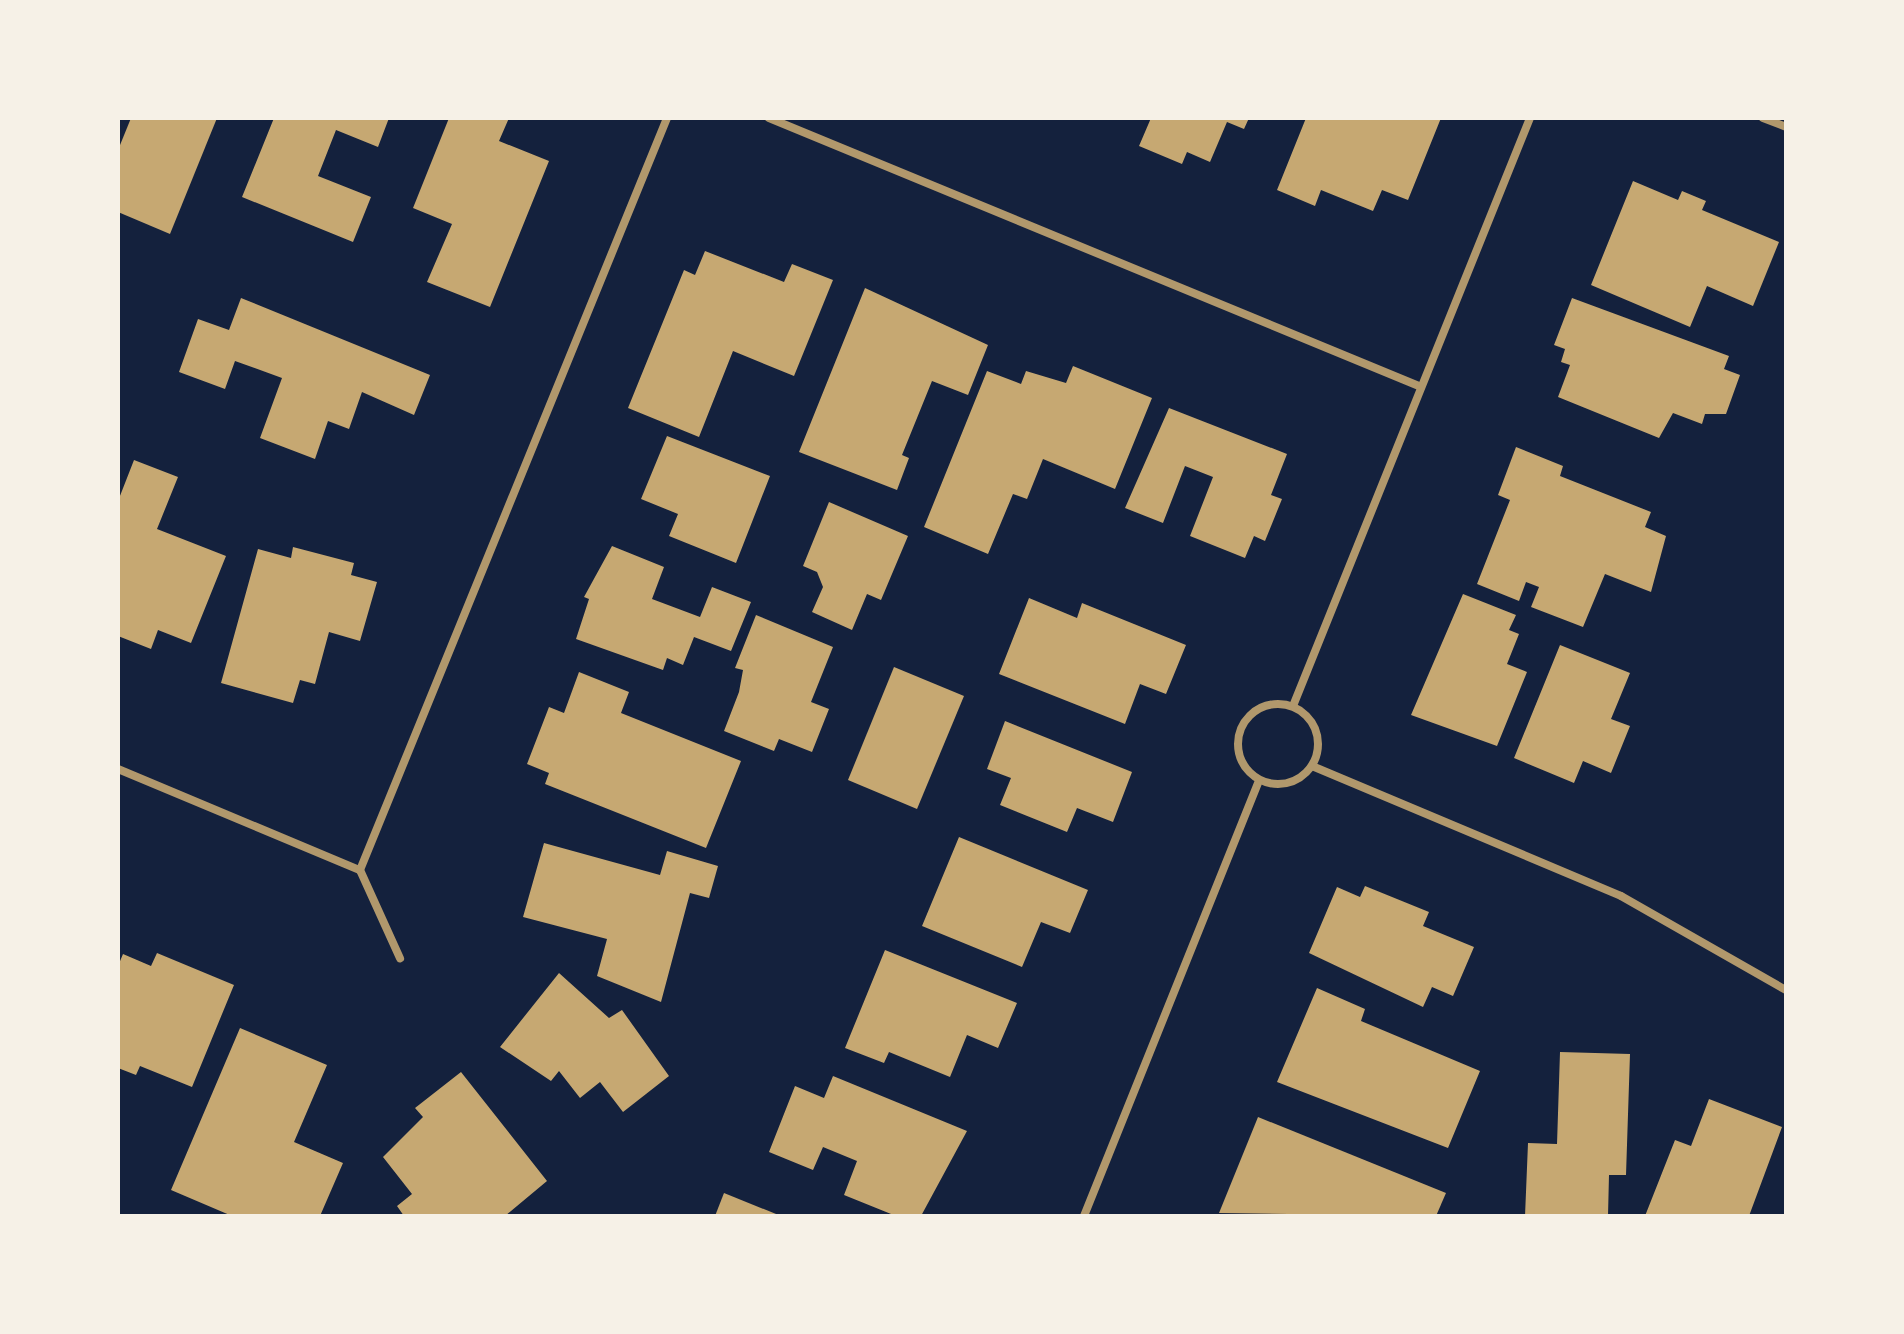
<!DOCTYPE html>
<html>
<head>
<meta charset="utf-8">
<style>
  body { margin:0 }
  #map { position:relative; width:1904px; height:1334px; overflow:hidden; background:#14213d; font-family:Arial,sans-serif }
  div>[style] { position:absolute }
  .building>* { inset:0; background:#c6a872 }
  .minor>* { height:8px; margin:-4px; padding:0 4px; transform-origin:4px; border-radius:4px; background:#b1986c }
  .minor>.ring { margin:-4px; padding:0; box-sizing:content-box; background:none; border:8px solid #b1986c; border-radius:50% }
  span { translate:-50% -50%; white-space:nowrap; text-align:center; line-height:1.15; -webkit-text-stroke:6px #f6f1e7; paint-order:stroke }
  .frame { position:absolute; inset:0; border:120px solid #f6f1e7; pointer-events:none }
</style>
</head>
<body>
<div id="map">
  <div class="building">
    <i style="clip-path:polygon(131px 118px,217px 118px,170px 234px,118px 212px,118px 150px)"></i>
    <i style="clip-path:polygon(274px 118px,389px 118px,378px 147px,336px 130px,318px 176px,371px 197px,353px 242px,242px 197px)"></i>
    <i style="clip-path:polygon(449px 118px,509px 118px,499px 141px,549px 161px,490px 307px,427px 282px,452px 224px,413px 208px)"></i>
    <i style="clip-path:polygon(1151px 118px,1249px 118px,1244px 129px,1227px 122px,1210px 162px,1187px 152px,1182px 164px,1139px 146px)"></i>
    <i style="clip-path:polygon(1306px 118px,1441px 118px,1408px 200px,1382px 190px,1373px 211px,1321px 190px,1315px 206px,1277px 190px)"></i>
    <i style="clip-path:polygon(1633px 181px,1678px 200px,1682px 191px,1706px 201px,1702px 210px,1779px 242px,1753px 306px,1707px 286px,1690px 327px,1591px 285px)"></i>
    <i style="clip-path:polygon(705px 251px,784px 282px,792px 264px,833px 280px,794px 376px,733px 351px,699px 437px,628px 408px,684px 270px,695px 275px)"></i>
    <i style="clip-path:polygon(865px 288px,988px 345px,968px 395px,932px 381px,902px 455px,909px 458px,897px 490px,799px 452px)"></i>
    <i style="clip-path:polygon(241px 298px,430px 375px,414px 415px,362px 392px,349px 429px,328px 421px,315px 459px,260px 438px,282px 378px,235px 361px,225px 389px,179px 372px,198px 319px,229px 330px)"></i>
    <i style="clip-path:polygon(1572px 298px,1729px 356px,1724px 369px,1740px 375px,1726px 414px,1705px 414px,1702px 424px,1673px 413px,1659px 438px,1558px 397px,1570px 365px,1561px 362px,1565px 349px,1554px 345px)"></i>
    <i style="clip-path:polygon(1073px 366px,1152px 398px,1115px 489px,1043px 459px,1027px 499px,1013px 494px,988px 554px,924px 527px,987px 371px,1021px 384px,1026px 371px,1066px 383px)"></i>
    <i style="clip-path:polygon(1169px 408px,1287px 454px,1271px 495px,1282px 499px,1265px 541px,1254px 536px,1245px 558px,1190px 536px,1213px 477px,1185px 466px,1163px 523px,1125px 508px)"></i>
    <i style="clip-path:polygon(667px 436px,770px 476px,736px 563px,669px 536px,678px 514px,641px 499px)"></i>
    <i style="clip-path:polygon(1516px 447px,1563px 466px,1560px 476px,1651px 512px,1645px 527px,1666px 536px,1651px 592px,1605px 574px,1583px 627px,1531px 607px,1539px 587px,1526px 582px,1519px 601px,1477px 584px,1510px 500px,1498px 495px)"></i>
    <i style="clip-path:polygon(134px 460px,178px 477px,157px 529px,226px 556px,191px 643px,158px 630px,151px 649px,118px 636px,118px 501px)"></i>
    <i style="clip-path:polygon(829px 502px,908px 536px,881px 600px,867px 594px,852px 630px,812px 612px,823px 587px,817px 572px,803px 566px)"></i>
    <i style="clip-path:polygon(612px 546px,664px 567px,652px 599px,700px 617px,712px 587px,751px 602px,731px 651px,694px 637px,683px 665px,667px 658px,663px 670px,576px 639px,589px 599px,584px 597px)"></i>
    <i style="clip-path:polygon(293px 547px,354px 563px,351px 575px,377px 582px,360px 641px,329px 632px,315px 684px,300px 680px,293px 703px,221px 683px,258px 549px,291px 558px)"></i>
    <i style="clip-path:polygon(1463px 594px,1516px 615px,1509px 630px,1519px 634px,1507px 664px,1527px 672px,1497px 746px,1411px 715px)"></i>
    <i style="clip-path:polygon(1029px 598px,1077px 618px,1082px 603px,1186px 645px,1166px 694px,1140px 684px,1125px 724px,999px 674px)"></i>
    <i style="clip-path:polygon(756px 615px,833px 647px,811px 702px,829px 709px,812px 752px,779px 739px,774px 751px,724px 731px,739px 692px,743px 670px,735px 668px)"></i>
    <i style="clip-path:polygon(1560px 645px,1630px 673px,1611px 719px,1630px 726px,1611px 773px,1583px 761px,1574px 783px,1514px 758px)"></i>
    <i style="clip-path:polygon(894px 667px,964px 696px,917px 809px,848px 780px)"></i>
    <i style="clip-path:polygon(579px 672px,629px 692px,621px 713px,741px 761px,706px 848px,545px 784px,549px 773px,527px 764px,549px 707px,564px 713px)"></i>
    <i style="clip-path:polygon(1005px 721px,1132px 772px,1113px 822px,1077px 808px,1067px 832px,1000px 805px,1011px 778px,987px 769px)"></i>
    <i style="clip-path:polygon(959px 837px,1088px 890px,1070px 933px,1041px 922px,1022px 967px,922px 926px)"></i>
    <i style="clip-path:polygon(544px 843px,660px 875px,667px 851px,718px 866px,709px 898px,690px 893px,661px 1002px,597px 976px,607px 939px,523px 917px)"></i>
    <i style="clip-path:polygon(1365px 886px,1429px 912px,1423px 926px,1474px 947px,1453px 996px,1432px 987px,1423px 1007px,1309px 953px,1337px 887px,1360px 897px)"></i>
    <i style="clip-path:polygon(885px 950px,1017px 1003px,998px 1048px,967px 1035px,950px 1077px,889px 1052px,884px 1063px,845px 1048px)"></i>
    <i style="clip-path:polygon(157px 953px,234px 985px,192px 1087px,140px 1066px,136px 1075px,118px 1068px,118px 966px,123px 954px,151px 966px)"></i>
    <i style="clip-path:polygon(559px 973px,609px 1018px,622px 1010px,669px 1076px,623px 1112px,600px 1082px,580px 1098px,559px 1071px,551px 1081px,500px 1047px)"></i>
    <i style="clip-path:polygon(1317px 988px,1365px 1009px,1361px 1021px,1480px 1071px,1448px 1148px,1277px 1082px)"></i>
    <i style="clip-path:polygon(240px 1028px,327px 1065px,294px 1142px,343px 1163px,320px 1216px,232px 1216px,171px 1190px)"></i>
    <i style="clip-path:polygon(1560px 1052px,1630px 1054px,1626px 1175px,1609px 1175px,1608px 1216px,1525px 1216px,1528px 1143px,1557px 1144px)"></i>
    <i style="clip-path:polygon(461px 1072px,547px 1181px,505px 1216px,404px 1216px,397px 1206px,412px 1194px,383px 1157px,423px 1117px,415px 1108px)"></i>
    <i style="clip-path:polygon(833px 1076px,967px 1131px,921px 1216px,896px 1216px,844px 1195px,857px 1161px,823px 1147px,813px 1170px,769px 1152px,795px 1086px,824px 1098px)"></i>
    <i style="clip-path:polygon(1709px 1099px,1782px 1127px,1749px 1216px,1645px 1216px,1675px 1140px,1691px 1146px)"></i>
    <i style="clip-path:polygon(1258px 1117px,1446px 1193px,1436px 1216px,1219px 1213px)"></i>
    <i style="clip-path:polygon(724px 1193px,781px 1216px,715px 1216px)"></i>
  </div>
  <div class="minor">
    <i style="left:769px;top:118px;width:703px;rotate:22.41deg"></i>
    <i style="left:1763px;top:118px;width:25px;rotate:21deg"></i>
    <i class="ring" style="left:1238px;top:704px;width:72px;height:72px"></i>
    <i style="left:1293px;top:706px;width:634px;rotate:-68.05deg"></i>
    <i style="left:1312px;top:766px;width:335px;rotate:22.8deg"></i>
    <i style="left:1621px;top:896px;width:190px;rotate:29.7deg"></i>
    <i style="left:118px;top:769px;width:262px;rotate:22.7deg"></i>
    <i style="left:360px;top:870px;width:812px;rotate:-67.79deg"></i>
    <i style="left:360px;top:870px;width:97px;rotate:65.6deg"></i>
    <i style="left:1084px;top:1216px;width:469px;rotate:-68.1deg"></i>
  </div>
  <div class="frame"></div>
</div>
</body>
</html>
